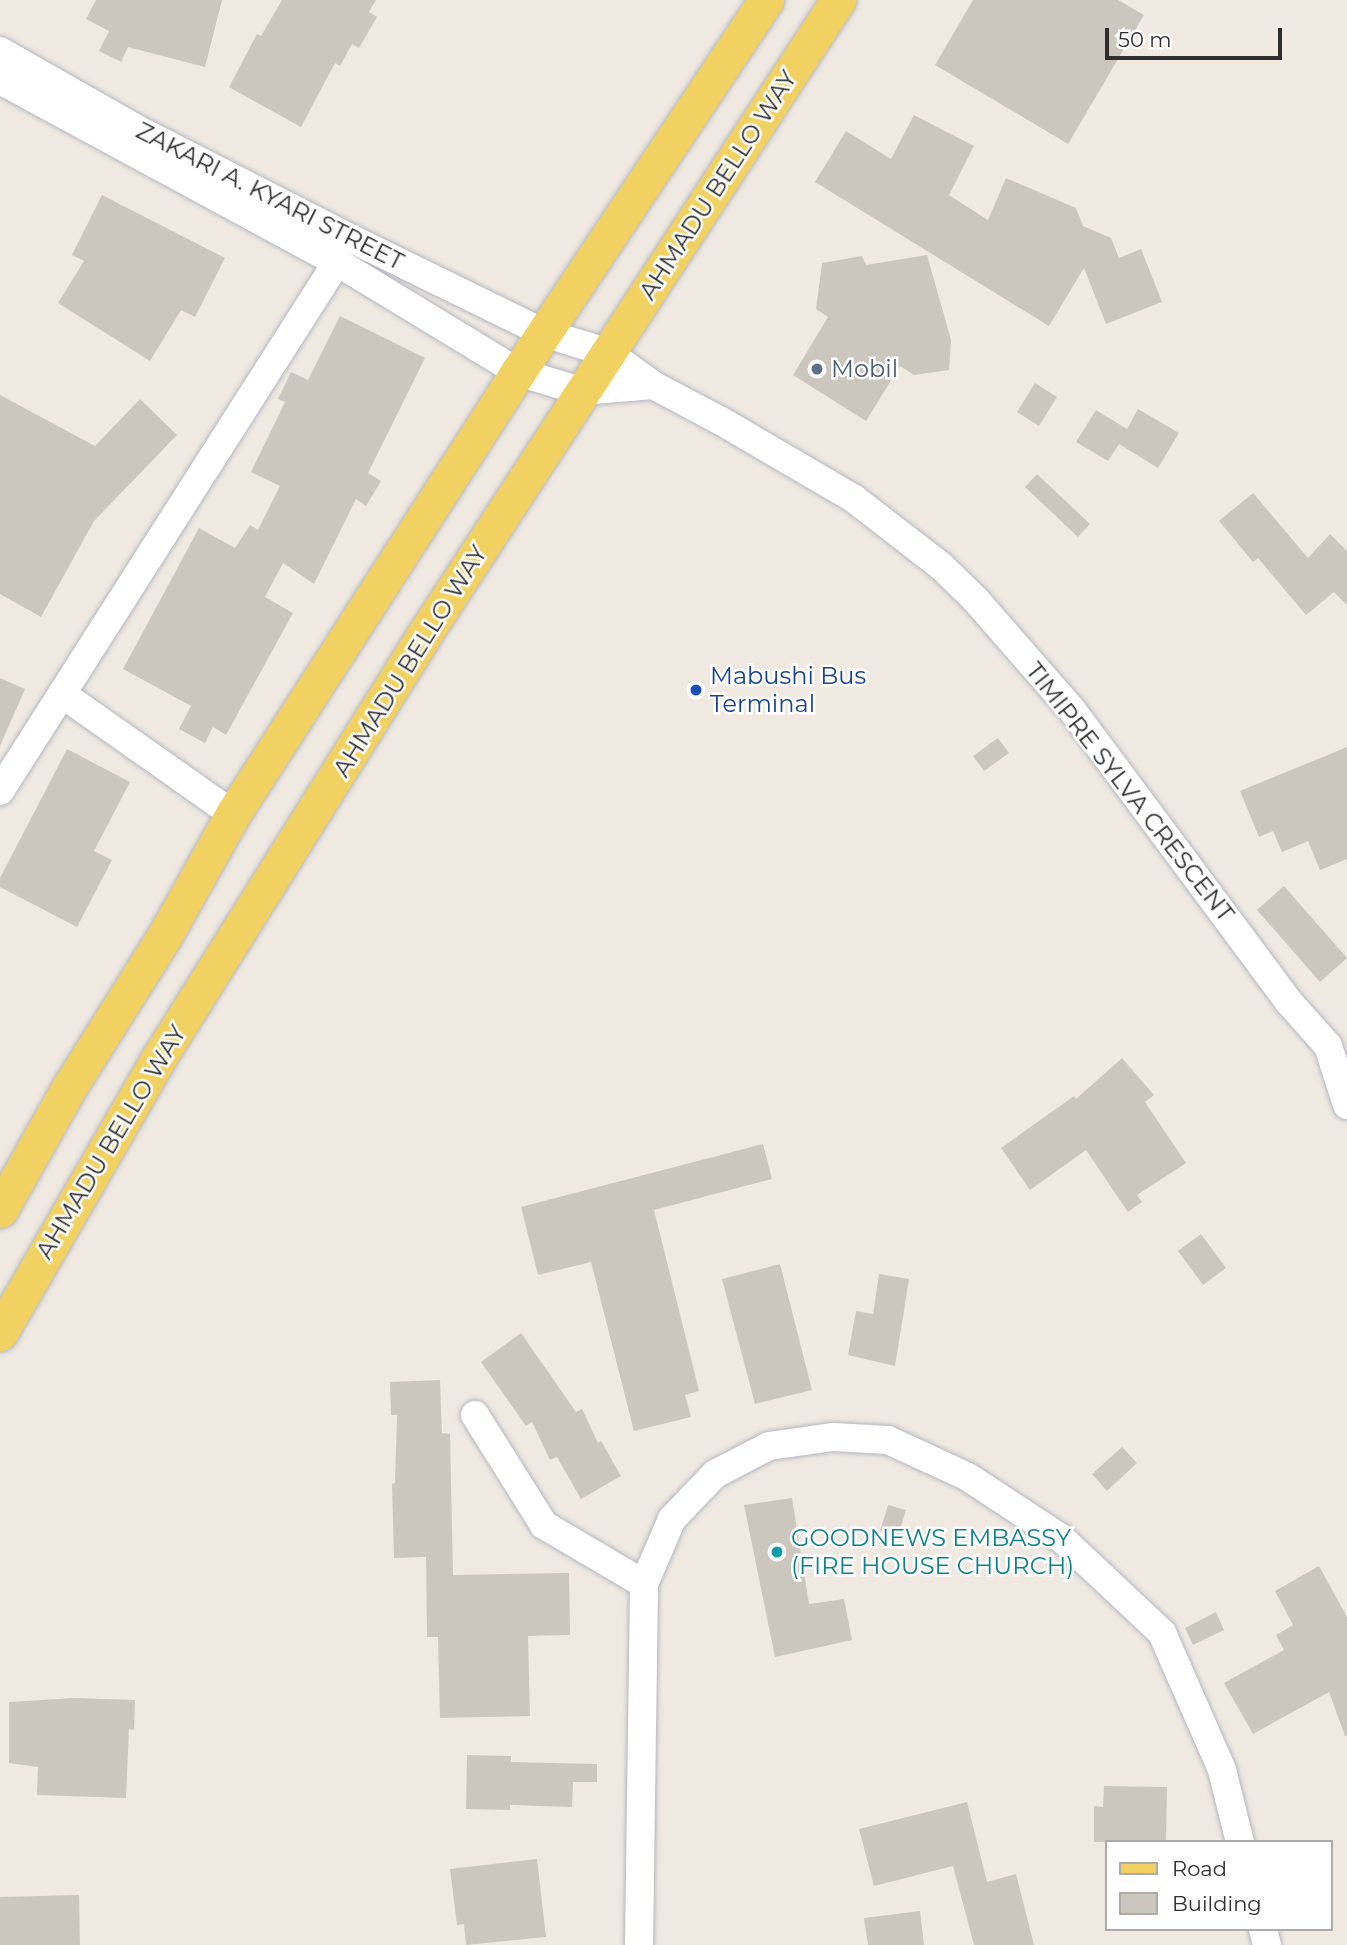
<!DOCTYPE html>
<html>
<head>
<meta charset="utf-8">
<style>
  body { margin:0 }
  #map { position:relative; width:1347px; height:1945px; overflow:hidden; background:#efe9e1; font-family:Montserrat,sans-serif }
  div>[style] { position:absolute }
  .building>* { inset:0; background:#cbc7bf }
  .roads { filter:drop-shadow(0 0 2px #b4b7c1) drop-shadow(0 0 2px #b4b7c1) }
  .minor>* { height:28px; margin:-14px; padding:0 14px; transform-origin:14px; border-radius:14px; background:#fff }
  .major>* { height:35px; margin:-17.5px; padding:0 17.5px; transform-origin:17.5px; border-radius:17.5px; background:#f2d163 }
  .dots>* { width:19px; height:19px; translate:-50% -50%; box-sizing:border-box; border:4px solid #fff; border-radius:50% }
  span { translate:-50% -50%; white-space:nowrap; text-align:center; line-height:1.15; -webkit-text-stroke:5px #fff; paint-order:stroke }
  .street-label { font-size:24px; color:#2e2e2e }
  .service-label { font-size:24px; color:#4e5e75 }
  .left { translate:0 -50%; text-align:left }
  .transit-label { font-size:24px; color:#164399 }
  .culture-label { font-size:24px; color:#0d838f }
  .legend { position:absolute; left:1105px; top:1840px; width:228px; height:91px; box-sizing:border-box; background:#fff; border:2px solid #ababab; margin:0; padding:9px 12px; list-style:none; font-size:21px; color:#2e2e2e }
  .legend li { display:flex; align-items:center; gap:14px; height:35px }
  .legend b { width:35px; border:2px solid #ababab }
  .scale { position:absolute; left:1105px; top:28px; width:177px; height:32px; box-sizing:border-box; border:4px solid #2e2e2e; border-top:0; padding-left:9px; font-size:21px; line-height:24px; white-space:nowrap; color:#2e2e2e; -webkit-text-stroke:5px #fff; paint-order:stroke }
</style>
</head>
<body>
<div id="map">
  <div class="building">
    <i style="clip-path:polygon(96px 0,222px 0,205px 67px,128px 47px,121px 62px,99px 51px,109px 31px,86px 19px)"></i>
    <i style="clip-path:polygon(282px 0,376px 0,369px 12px,377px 17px,359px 48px,352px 44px,340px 66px,335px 63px,301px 127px,229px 87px,257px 34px,261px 36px)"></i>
    <i style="clip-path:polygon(973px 0,1118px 0,1144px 15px,1068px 144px,935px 65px)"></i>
    <i style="clip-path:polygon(914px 115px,974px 146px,949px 195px,988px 220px,1006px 178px,1076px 208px,1083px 226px,1111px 238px,1119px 258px,1141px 249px,1162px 302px,1106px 324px,1084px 268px,1049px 326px,815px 182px,846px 131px,891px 159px)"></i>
    <i style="clip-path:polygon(102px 195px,225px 258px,195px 317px,181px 310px,150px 361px,58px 303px,84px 261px,72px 255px)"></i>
    <i style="clip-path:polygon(927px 255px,951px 340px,949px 370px,914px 375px,900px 366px,866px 421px,793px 375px,828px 317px,816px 309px,822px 263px,862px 256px,866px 265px)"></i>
    <i style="clip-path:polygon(340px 316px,425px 358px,368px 473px,381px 481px,366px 506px,356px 499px,314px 584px,283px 563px,265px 597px,293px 613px,226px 735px,213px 727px,205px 743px,179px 729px,191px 706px,123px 669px,199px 528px,235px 548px,250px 525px,258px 530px,280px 486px,251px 472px,285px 402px,278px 399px,291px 372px,308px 380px)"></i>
    <i style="clip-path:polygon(1035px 383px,1057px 397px,1039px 426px,1017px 412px)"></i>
    <i style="clip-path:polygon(0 395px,95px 446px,140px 399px,177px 435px,94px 521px,41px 617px,0 594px)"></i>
    <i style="clip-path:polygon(1138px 409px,1179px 433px,1158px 468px,1119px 444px,1108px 461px,1076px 442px,1096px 410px,1127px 429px)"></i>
    <i style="clip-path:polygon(1037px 474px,1090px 524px,1078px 537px,1025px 487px)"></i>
    <i style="clip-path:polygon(1253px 493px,1308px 558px,1330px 534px,1347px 551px,1347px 605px,1334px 592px,1306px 615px,1258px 558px,1253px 562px,1219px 521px)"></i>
    <i style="clip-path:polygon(0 678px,25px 689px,0 746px)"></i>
    <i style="clip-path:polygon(998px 738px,1009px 753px,984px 771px,973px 756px)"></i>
    <i style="clip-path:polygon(1347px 747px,1347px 859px,1320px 870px,1308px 841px,1282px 852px,1273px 831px,1259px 837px,1240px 791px)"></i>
    <i style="clip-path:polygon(67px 749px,130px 782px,94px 851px,112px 860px,77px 927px,0 887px,0 878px)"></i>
    <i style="clip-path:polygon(1284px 886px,1347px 958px,1320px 982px,1257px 910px)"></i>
    <i style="clip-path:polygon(1122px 1058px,1154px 1095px,1145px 1102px,1186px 1163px,1137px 1195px,1142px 1202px,1128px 1212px,1086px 1150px,1030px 1190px,1001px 1148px,1074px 1096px,1076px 1099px)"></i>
    <i style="clip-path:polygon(763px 1144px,772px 1179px,654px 1210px,699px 1391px,685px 1395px,691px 1417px,634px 1431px,591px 1262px,538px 1275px,521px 1207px)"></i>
    <i style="clip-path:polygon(1201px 1234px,1226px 1268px,1203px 1285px,1178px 1251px)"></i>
    <i style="clip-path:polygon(780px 1264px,812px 1390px,755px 1404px,722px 1279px)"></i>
    <i style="clip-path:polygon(879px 1274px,909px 1279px,895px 1366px,848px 1355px,856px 1311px,873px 1314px)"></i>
    <i style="clip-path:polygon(521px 1333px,576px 1412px,582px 1409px,598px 1443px,601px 1441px,621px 1476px,581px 1499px,557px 1457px,550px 1460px,532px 1422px,526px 1426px,481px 1362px)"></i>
    <i style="clip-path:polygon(440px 1380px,442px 1433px,450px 1434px,453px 1575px,569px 1573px,570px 1635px,528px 1636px,530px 1716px,440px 1718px,438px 1637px,427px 1637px,426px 1557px,394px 1558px,392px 1484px,395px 1483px,397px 1415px,391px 1415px,390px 1382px)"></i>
    <i style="clip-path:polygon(1122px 1447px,1137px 1463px,1107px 1491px,1092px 1474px)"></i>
    <i style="clip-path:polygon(792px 1498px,809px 1604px,844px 1599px,852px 1640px,775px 1657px,744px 1505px)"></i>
    <i style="clip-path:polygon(888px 1505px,906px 1510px,898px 1536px,880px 1531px)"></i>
    <i style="clip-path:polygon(1319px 1566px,1347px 1617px,1347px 1736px,1345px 1736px,1329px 1692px,1253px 1734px,1224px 1683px,1284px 1650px,1276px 1635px,1293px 1625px,1275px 1591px)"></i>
    <i style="clip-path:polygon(1216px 1612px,1224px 1630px,1193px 1645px,1185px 1628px)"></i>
    <i style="clip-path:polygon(74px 1698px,135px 1700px,134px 1730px,129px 1729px,126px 1798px,37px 1795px,38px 1767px,9px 1763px,9px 1702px)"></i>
    <i style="clip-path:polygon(467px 1755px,511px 1756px,511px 1762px,597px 1764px,597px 1782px,573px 1782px,572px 1807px,510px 1805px,510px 1810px,466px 1809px)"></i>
    <i style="clip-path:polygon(1104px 1786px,1167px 1787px,1166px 1842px,1094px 1842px,1094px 1806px,1103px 1807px)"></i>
    <i style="clip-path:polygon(967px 1802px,987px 1882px,1016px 1874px,1034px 1945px,974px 1945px,953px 1866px,874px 1886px,859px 1829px)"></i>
    <i style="clip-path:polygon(537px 1859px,546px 1937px,466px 1945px,464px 1924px,457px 1925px,450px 1869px)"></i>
    <i style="clip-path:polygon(79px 1895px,80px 1945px,0 1945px,0 1897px)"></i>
    <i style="clip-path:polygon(920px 1911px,924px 1945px,868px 1945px,864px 1918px)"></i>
  </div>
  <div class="roads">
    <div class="minor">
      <i style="left:0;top:51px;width:153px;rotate:29.7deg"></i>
      <i style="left:133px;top:127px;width:244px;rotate:27.1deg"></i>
      <i style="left:350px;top:238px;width:216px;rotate:26.1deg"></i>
      <i style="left:544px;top:333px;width:68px;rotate:17.1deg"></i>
      <i style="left:609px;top:353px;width:54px;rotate:36deg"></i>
      <i style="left:653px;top:385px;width:77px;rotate:27.9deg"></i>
      <i style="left:721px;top:421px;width:153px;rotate:30.3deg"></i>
      <i style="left:853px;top:498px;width:111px;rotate:37.7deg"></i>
      <i style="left:941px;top:566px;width:47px;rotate:44.1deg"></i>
      <i style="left:975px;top:599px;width:147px;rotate:48.9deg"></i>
      <i style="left:1072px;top:710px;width:364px;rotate:53.4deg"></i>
      <i style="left:1289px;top:1002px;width:59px;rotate:48.4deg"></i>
      <i style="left:1328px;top:1046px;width:62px;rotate:72.1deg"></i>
      <i style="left:0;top:80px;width:383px;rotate:28.4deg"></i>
      <i style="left:337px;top:262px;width:212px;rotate:31.3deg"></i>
      <i style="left:518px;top:372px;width:66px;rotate:16.8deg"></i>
      <i style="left:581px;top:391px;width:72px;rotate:-4.8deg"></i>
      <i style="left:62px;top:694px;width:209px;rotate:35.1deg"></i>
      <i style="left:0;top:791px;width:627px;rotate:-57.5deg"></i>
      <i style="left:475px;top:1415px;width:130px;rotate:57.9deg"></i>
      <i style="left:544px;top:1525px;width:116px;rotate:30.5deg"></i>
      <i style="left:1263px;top:1929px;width:16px;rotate:76deg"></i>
      <i style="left:639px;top:1945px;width:361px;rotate:-89.2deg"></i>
      <i style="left:644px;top:1584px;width:71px;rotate:-66.7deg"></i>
      <i style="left:672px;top:1519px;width:62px;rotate:-46.3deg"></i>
      <i style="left:715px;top:1474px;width:61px;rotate:-27.4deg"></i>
      <i style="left:769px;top:1446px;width:65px;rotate:-8deg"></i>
      <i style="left:833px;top:1437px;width:55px;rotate:3.1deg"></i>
      <i style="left:888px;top:1440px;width:88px;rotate:24.8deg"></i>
      <i style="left:968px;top:1477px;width:111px;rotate:33.3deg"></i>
      <i style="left:1061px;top:1538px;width:139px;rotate:43.2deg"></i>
      <i style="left:1162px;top:1633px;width:150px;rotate:66.3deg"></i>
      <i style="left:1222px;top:1770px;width:74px;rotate:76deg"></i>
    </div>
    <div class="major">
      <i style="left:0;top:1210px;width:142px;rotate:-60.6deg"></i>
      <i style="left:70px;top:1086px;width:176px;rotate:-57.8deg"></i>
      <i style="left:164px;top:937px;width:141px;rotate:-60.7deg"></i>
      <i style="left:233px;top:814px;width:526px;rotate:-57.19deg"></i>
      <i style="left:518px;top:372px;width:447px;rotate:-56.3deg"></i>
      <i style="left:0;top:1333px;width:320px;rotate:-60deg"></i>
      <i style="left:160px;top:1056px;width:493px;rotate:-57.9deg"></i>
      <i style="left:422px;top:638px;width:762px;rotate:-56.89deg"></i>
    </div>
  </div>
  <div class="dots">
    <i style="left:817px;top:369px;background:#5c6f8a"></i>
    <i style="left:696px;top:690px;background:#1a4fb4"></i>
    <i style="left:777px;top:1552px;background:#0f9aa8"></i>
  </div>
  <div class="street-label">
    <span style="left:718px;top:185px;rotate:-57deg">AHMADU BELLO WAY</span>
    <span style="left:270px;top:196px;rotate:27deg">ZAKARI A. KYARI STREET</span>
    <span style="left:410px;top:661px;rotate:-58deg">AHMADU BELLO WAY</span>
    <span style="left:1130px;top:792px;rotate:52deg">TIMIPRE SYLVA CRESCENT</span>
    <span style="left:111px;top:1142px;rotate:-59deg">AHMADU BELLO WAY</span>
  </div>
  <div class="service-label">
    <span class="left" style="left:831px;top:369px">Mobil</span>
  </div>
  <div class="transit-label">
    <span class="left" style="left:710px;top:690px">Mabushi Bus<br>Terminal</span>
  </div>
  <div class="culture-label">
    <span class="left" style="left:791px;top:1552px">GOODNEWS EMBASSY<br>(FIRE HOUSE CHURCH)</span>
  </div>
  <ul class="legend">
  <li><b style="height:9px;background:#f2d163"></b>Road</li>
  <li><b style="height:19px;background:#cbc7bf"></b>Building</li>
  </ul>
  <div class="scale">50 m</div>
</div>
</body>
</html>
